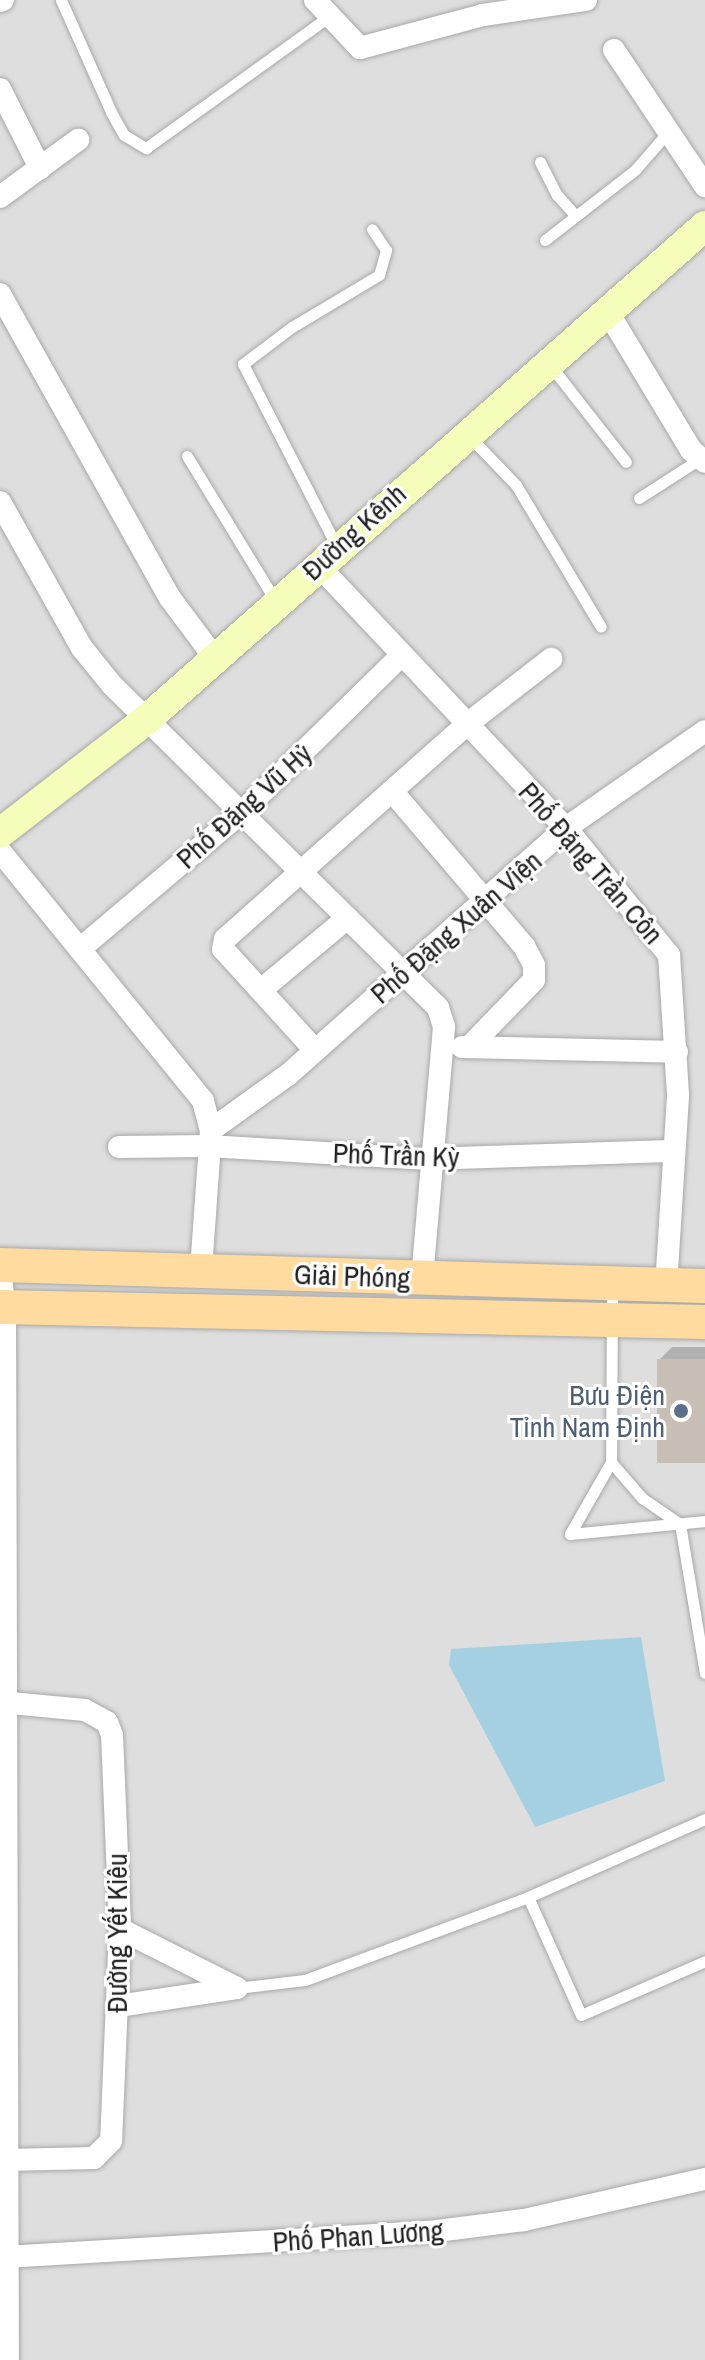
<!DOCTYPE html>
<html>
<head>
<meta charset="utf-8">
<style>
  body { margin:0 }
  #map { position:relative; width:705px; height:2360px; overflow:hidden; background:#f2efe7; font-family:"Archivo Narrow",sans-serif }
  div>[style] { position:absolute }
  .residential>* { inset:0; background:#dfdede }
  .water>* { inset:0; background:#a5d0e1 }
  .shadow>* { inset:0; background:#0003 }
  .building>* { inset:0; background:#c7beb6 }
  .roads { filter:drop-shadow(0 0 2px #a8a8a8) drop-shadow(0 0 2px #a8a8a8) }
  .lane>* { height:11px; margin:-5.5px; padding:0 5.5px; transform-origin:5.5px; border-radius:5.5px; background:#fff }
  .street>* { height:22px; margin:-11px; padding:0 11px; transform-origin:11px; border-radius:11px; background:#fff }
  .secondary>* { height:30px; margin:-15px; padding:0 15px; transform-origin:15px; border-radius:15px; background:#f6fdba }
  .primary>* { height:34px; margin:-17px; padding:0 17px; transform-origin:17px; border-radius:17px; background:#ffdb9f }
  .dots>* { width:22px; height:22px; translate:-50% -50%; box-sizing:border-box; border:4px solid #fff; border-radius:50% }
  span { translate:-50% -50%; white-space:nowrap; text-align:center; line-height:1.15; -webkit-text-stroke:6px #fff; paint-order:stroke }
  .street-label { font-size:28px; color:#212121 }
  .service-label { font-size:28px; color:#4e5e75 }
  .right { translate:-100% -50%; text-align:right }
</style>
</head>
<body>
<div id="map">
  <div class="residential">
    <i style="clip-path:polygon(0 0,705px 0,705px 2360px,0 2360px)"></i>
  </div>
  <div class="water">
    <i style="clip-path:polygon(641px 1637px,665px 1781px,535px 1827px,449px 1665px,451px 1649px)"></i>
  </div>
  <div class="shadow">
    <i style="clip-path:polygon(672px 1347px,705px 1347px,705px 1461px,659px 1360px)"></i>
  </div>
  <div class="building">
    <i style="clip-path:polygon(657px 1359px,705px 1359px,705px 1463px,657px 1463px)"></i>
  </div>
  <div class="roads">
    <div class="lane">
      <i style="left:61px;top:0;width:123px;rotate:65.9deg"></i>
      <i style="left:111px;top:112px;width:26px;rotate:61deg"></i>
      <i style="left:124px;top:135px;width:26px;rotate:31deg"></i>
      <i style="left:146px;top:148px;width:224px;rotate:-35.7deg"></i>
      <i style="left:540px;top:162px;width:37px;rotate:63deg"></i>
      <i style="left:557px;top:195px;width:28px;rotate:48deg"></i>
      <i style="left:545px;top:240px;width:114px;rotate:-37.9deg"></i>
      <i style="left:635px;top:170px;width:50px;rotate:-49deg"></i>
      <i style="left:550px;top:365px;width:123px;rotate:51.9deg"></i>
      <i style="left:469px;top:436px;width:68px;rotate:46.2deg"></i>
      <i style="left:516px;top:485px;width:165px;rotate:59.1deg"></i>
      <i style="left:187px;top:456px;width:171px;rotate:58.6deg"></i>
      <i style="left:639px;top:498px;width:70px;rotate:-32.8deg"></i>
      <i style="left:337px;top:547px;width:206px;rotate:-117.2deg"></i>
      <i style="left:243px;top:364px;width:61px;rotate:-37.1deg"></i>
      <i style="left:292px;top:327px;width:101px;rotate:-30.9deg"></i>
      <i style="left:379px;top:275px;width:26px;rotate:-74deg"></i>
      <i style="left:386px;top:250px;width:25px;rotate:-124deg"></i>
      <i style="left:612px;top:1286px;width:176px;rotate:90.3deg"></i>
      <i style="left:611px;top:1462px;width:83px;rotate:119.7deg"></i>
      <i style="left:570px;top:1534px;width:136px;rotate:-5.5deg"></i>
      <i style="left:611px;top:1462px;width:48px;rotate:49.3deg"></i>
      <i style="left:642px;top:1498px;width:46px;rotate:34.4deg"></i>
      <i style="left:680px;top:1524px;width:151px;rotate:80.5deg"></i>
      <i style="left:705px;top:1819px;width:193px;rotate:156.2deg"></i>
      <i style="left:528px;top:1897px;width:129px;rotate:65.8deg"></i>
      <i style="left:581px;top:2015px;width:135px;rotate:-23.5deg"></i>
      <i style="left:237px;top:1988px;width:68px;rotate:-6.7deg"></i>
      <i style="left:305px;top:1980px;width:238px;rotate:-20.4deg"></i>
    </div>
    <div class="street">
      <i style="left:315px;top:0;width:66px;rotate:46.8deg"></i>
      <i style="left:360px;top:48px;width:127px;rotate:-15deg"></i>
      <i style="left:483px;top:15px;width:104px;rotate:-8.3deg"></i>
      <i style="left:0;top:1px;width:3px;rotate:-18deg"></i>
      <i style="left:614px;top:50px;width:164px;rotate:56.2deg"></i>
      <i style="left:0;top:89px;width:89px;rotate:63.1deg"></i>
      <i style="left:0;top:197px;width:97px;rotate:-36.2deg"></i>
      <i style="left:0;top:294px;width:348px;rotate:60.8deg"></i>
      <i style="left:170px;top:598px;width:74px;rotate:53.3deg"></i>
      <i style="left:606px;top:309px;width:165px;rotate:58.9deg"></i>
      <i style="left:691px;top:450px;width:18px;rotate:41deg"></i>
      <i style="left:0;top:502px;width:167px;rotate:60.7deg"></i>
      <i style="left:82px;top:648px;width:48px;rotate:51deg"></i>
      <i style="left:112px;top:685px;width:459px;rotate:44.7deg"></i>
      <i style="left:438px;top:1008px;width:20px;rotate:72deg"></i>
      <i style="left:444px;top:1027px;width:252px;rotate:95deg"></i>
      <i style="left:317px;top:564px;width:363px;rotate:46.7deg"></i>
      <i style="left:566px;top:828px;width:164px;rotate:51deg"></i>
      <i style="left:669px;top:955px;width:141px;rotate:86.3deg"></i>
      <i style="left:678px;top:1096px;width:190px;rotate:93.6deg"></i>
      <i style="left:392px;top:791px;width:204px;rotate:49.6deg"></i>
      <i style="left:524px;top:946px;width:21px;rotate:62deg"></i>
      <i style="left:534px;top:965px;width:15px;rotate:90deg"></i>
      <i style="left:534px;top:980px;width:93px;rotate:134.1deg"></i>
      <i style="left:0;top:851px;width:322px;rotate:50.9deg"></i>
      <i style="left:203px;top:1101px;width:30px;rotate:75deg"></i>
      <i style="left:211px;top:1130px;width:141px;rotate:94.1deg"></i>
      <i style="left:81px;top:948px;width:209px;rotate:-40.2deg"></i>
      <i style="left:241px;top:813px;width:223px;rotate:-44.5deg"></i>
      <i style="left:261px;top:990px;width:109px;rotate:-39.8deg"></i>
      <i style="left:462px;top:1047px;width:215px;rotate:1.3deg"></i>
      <i style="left:314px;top:1049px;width:135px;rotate:-132.3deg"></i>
      <i style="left:223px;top:949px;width:10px;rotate:-79deg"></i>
      <i style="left:225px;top:939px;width:322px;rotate:-41.6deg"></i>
      <i style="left:466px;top:725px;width:108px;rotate:-37.8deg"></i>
      <i style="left:211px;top:1130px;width:96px;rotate:-35.7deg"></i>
      <i style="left:289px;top:1074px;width:370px;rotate:-41.6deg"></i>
      <i style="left:566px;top:828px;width:169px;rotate:-34.9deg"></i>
      <i style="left:119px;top:1147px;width:89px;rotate:-0.6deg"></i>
      <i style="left:208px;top:1146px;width:221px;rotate:3.4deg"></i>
      <i style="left:429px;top:1159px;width:245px;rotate:-1.9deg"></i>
      <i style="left:0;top:1272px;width:35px;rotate:82deg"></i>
      <i style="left:5px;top:1307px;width:1053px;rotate:89.84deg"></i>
      <i style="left:0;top:1702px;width:85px;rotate:5.4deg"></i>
      <i style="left:85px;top:1710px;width:25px;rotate:29deg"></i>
      <i style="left:107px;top:1722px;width:14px;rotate:69deg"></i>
      <i style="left:112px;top:1735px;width:194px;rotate:87.6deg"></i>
      <i style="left:120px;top:1929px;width:212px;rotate:92.4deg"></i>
      <i style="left:111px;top:2141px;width:24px;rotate:135deg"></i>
      <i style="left:94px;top:2158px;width:89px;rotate:178.7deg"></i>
      <i style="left:120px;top:1929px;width:131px;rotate:26.8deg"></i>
      <i style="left:118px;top:2006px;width:120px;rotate:-8.6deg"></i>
      <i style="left:5px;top:2257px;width:425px;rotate:-3.4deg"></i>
      <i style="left:429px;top:2232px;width:96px;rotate:-7.2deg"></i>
      <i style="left:524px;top:2220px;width:186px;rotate:-12.8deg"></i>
    </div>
    <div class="secondary">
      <i style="left:0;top:833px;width:185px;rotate:-37.7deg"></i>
      <i style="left:146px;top:720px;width:746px;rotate:-41.47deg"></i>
    </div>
    <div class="primary">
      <i style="left:0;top:1265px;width:705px;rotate:1.71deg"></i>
      <i style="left:0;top:1307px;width:705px;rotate:1.22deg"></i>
    </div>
  </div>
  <div class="dots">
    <i style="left:681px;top:1411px;background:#5c6f8a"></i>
  </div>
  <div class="street-label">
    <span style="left:354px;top:532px;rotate:-42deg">Đường Kênh</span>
    <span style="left:244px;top:806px;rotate:-42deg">Phố Đặng Vũ Hỷ</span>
    <span style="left:591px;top:863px;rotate:49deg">Phố Đặng Trần Côn</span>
    <span style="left:456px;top:927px;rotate:-41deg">Phố Đặng Xuân Viện</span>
    <span style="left:396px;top:1155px;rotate:2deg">Phố Trần Kỳ</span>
    <span style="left:352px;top:1276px;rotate:2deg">Giải Phóng</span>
    <span style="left:117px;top:1933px;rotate:-90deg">Đường Yết Kiêu</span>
    <span style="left:358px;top:2236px;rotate:-4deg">Phố Phan Lương</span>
  </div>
  <div class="service-label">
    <span class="right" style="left:665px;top:1411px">Bưu Điện<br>Tỉnh Nam Định</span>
  </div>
</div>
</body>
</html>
